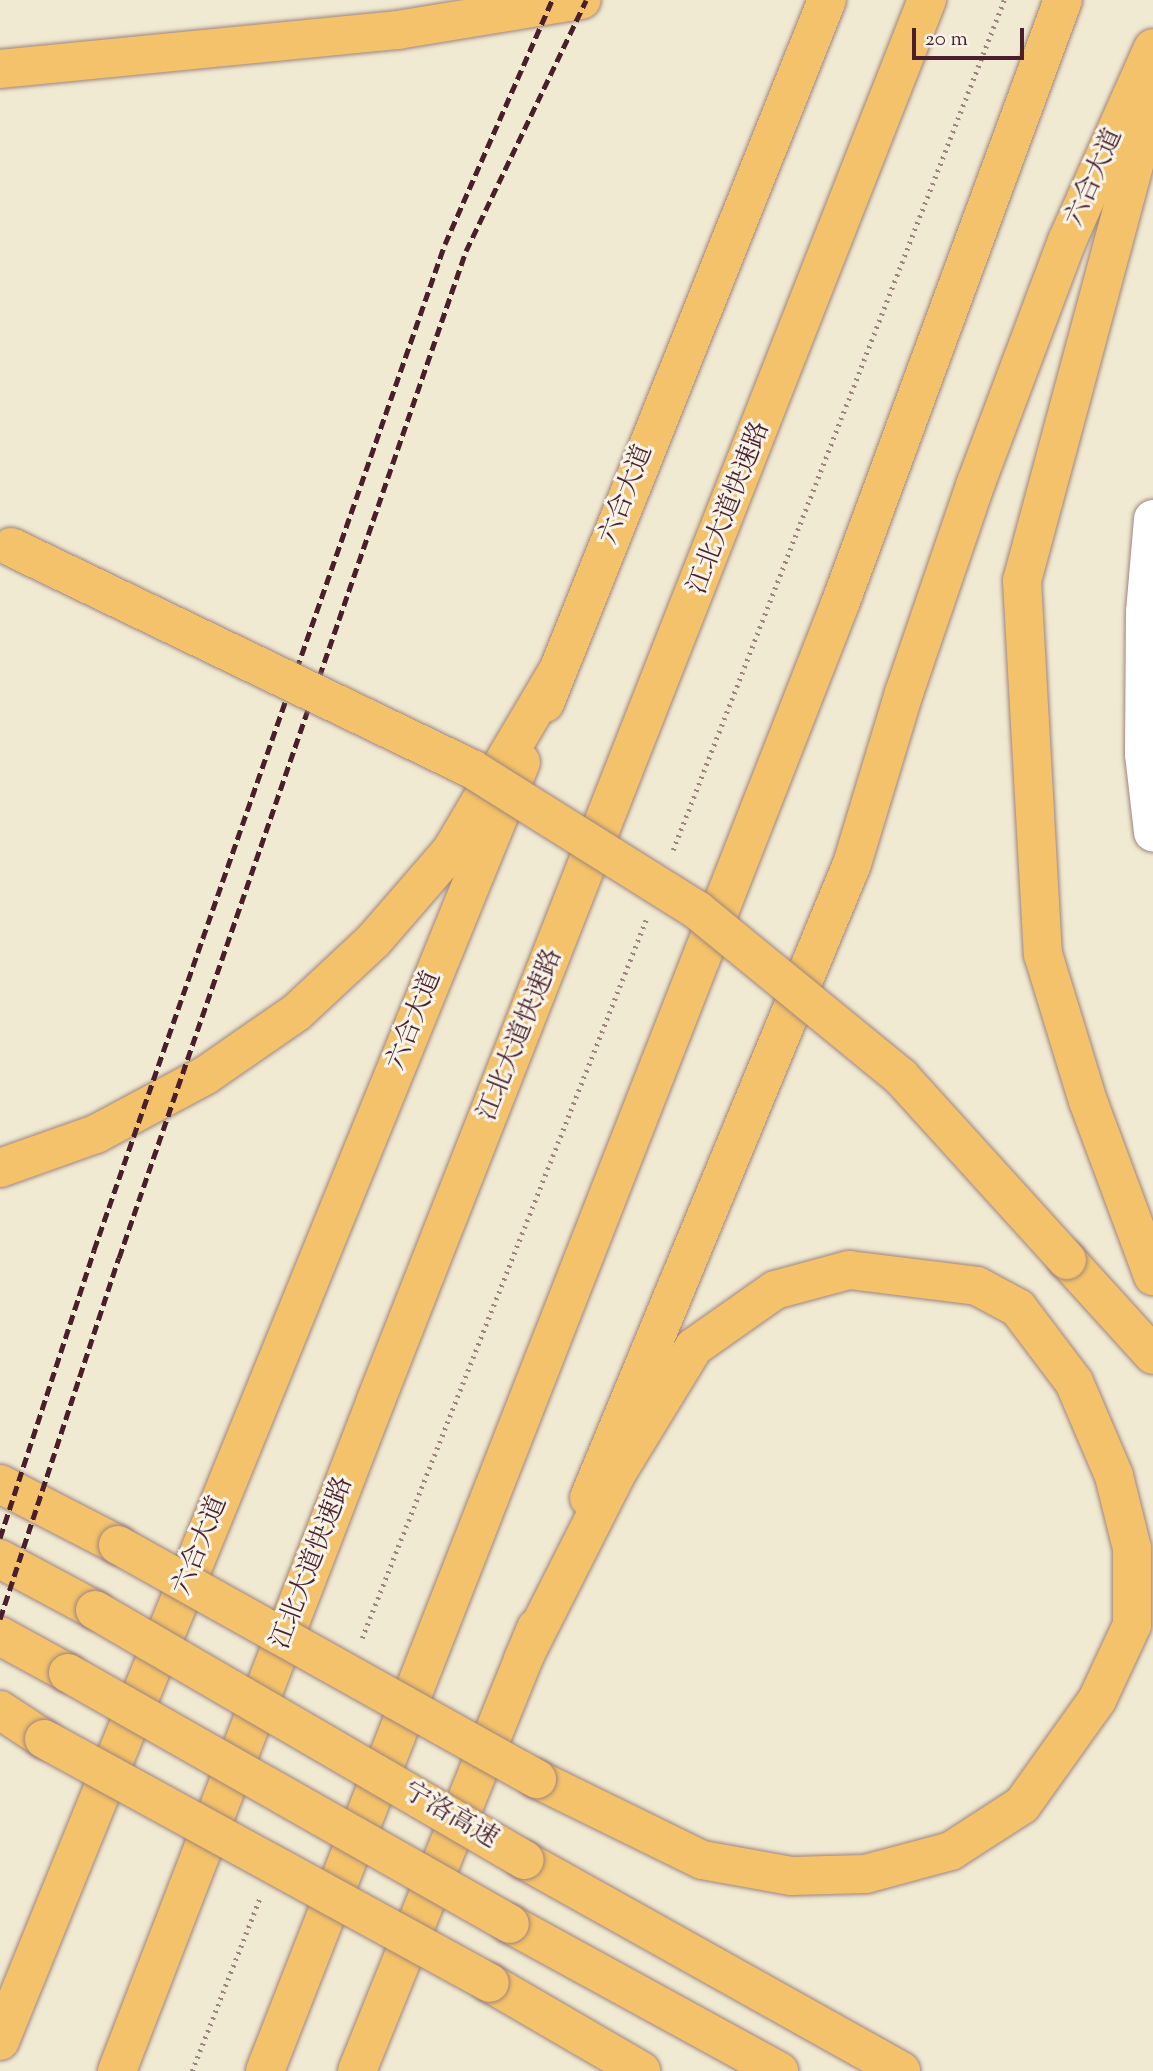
<!DOCTYPE html>
<html>
<head>
<meta charset="utf-8">
<style>
  body { margin:0 }
  #map { position:relative; width:1153px; height:2071px; overflow:hidden; background:#f1ead3; font-family:"Sorts Mill Goudy","Noto Serif SC",serif }
  div>[style] { position:absolute }
  .path>* { height:4.5px; margin-top:-2.25px; transform-origin:0; background:repeating-linear-gradient(90deg,#9e847f 0 2px,transparent 0 7px) }
  .roads { filter:drop-shadow(0 0 2px #9e847f) drop-shadow(0 0 2px #9e847f) }
  .minor>* { height:38px; margin:-19px; padding:0 19px; transform-origin:19px; border-radius:19px; background:#fff }
  .major>* { height:38px; margin:-19px; padding:0 19px; transform-origin:19px; border-radius:19px; background:#f4c26a }
  .highway>* { height:38px; margin:-19px; padding:0 19px; transform-origin:19px; border-radius:19px; background:#f4c26a }
  .rail>* { height:5px; margin-top:-2.5px; transform-origin:0; background:repeating-linear-gradient(90deg,#4a1f2b 0 10px,transparent 0 15px) }
  .bridges { filter:drop-shadow(0 0 2px #9e847f) drop-shadow(0 0 2px #9e847f) }
  .highway-bridge>* { height:38px; margin:-19px; padding:0 19px; transform-origin:19px; border-radius:19px; background:#f4c26a }
  span { translate:-50% -50%; white-space:nowrap; text-align:center; line-height:1.15; -webkit-text-stroke:6px #f7f3e8; paint-order:stroke }
  .street-label { font-size:26px; color:#4a1f2b }
  .scale { position:absolute; left:912px; top:28px; width:112px; height:32px; box-sizing:border-box; border:4px solid #4a1f2b; border-top:0; padding-left:9px; font-size:21px; line-height:24px; white-space:nowrap; color:#4a1f2b; -webkit-text-stroke:5px #f7f3e8; paint-order:stroke }
</style>
</head>
<body>
<div id="map">
  <div class="path">
    <i style="left:673px;top:850px;width:912px;rotate:-68.72deg"></i>
    <i style="left:362px;top:1638px;width:772px;rotate:-68.42deg"></i>
    <i style="left:192px;top:2071px;width:184px;rotate:-68.6deg"></i>
  </div>
  <div class="roads">
    <div class="minor">
      <i style="left:1153px;top:519px;width:93px;rotate:94.9deg"></i>
      <i style="left:1145px;top:612px;width:142px;rotate:90.4deg"></i>
      <i style="left:1144px;top:754px;width:79px;rotate:83.4deg"></i>
    </div>
    <div class="major">
      <i style="left:545px;top:703px;width:757px;rotate:-68.14deg"></i>
      <i style="left:589px;top:1498px;width:686px;rotate:-67.47deg"></i>
      <i style="left:852px;top:864px;width:179px;rotate:-73.1deg"></i>
      <i style="left:904px;top:693px;width:222px;rotate:-71.1deg"></i>
      <i style="left:976px;top:483px;width:259px;rotate:-69.4deg"></i>
      <i style="left:1067px;top:241px;width:211px;rotate:-66deg"></i>
      <i style="left:0;top:2041px;width:1381px;rotate:-67.84deg"></i>
      <i style="left:357px;top:2071px;width:478px;rotate:-68deg"></i>
    </div>
    <div class="highway">
      <i style="left:0;top:69px;width:400px;rotate:-5.6deg"></i>
      <i style="left:398px;top:30px;width:186px;rotate:-9.3deg"></i>
      <i style="left:1153px;top:95px;width:503px;rotate:105.09deg"></i>
      <i style="left:1022px;top:581px;width:374px;rotate:86.8deg"></i>
      <i style="left:1043px;top:954px;width:154px;rotate:73deg"></i>
      <i style="left:1088px;top:1101px;width:187px;rotate:69.6deg"></i>
      <i style="left:0;top:1168px;width:102px;rotate:-19.5deg"></i>
      <i style="left:96px;top:1134px;width:125px;rotate:-28.2deg"></i>
      <i style="left:206px;top:1075px;width:111px;rotate:-34.7deg"></i>
      <i style="left:297px;top:1012px;width:105px;rotate:-43.1deg"></i>
      <i style="left:374px;top:940px;width:118px;rotate:-49.1deg"></i>
      <i style="left:451px;top:851px;width:208px;rotate:-59.4deg"></i>
      <i style="left:1067px;top:1260px;width:128px;rotate:47.8deg"></i>
      <i style="left:0;top:1484px;width:133px;rotate:27.3deg"></i>
      <i style="left:0;top:1559px;width:108px;rotate:28.2deg"></i>
      <i style="left:0;top:1636px;width:77px;rotate:28.6deg"></i>
      <i style="left:523px;top:1659px;width:211px;rotate:-63.2deg"></i>
      <i style="left:618px;top:1471px;width:145px;rotate:-58.5deg"></i>
      <i style="left:694px;top:1347px;width:99px;rotate:-35.1deg"></i>
      <i style="left:775px;top:1290px;width:77px;rotate:-15.1deg"></i>
      <i style="left:849px;top:1270px;width:129px;rotate:7.1deg"></i>
      <i style="left:977px;top:1286px;width:47px;rotate:28.2deg"></i>
      <i style="left:1018px;top:1308px;width:93px;rotate:52.9deg"></i>
      <i style="left:1074px;top:1382px;width:102px;rotate:66.9deg"></i>
      <i style="left:1114px;top:1476px;width:74px;rotate:76deg"></i>
      <i style="left:1132px;top:1548px;width:77px;rotate:90deg"></i>
      <i style="left:1132px;top:1625px;width:83px;rotate:115deg"></i>
      <i style="left:1097px;top:1700px;width:129px;rotate:125.5deg"></i>
      <i style="left:1022px;top:1805px;width:85px;rotate:147.1deg"></i>
      <i style="left:951px;top:1851px;width:88px;rotate:164.9deg"></i>
      <i style="left:866px;top:1874px;width:75px;rotate:178.5deg"></i>
      <i style="left:791px;top:1876px;width:90px;rotate:-169.8deg"></i>
      <i style="left:702px;top:1860px;width:184px;rotate:-153.9deg"></i>
      <i style="left:0;top:1710px;width:53px;rotate:33.4deg"></i>
      <i style="left:524px;top:1860px;width:432px;rotate:29.2deg"></i>
      <i style="left:510px;top:1924px;width:307px;rotate:28.7deg"></i>
      <i style="left:490px;top:1983px;width:175px;rotate:30.2deg"></i>
      <i style="left:117px;top:2071px;width:719px;rotate:-68.89deg"></i>
      <i style="left:376px;top:1400px;width:1505px;rotate:-68.52deg"></i>
      <i style="left:265px;top:2071px;width:1576px;rotate:-68.6deg"></i>
      <i style="left:840px;top:604px;width:644px;rotate:-69.74deg"></i>
    </div>
  </div>
  <div class="rail">
    <i style="left:0;top:1538px;width:303px;rotate:-71.9deg"></i>
    <i style="left:94px;top:1250px;width:1065px;rotate:-70.77deg"></i>
    <i style="left:445px;top:244px;width:266px;rotate:-66.3deg"></i>
    <i style="left:0;top:1619px;width:380px;rotate:-71.8deg"></i>
    <i style="left:119px;top:1258px;width:1065px;rotate:-70.99deg"></i>
    <i style="left:466px;top:251px;width:278px;rotate:-64.4deg"></i>
  </div>
  <div class="bridges">
    <div class="highway-bridge">
      <i style="left:11px;top:547px;width:512px;rotate:25.71deg"></i>
      <i style="left:472px;top:769px;width:266px;rotate:32.1deg"></i>
      <i style="left:697px;top:910px;width:264px;rotate:39.3deg"></i>
      <i style="left:901px;top:1077px;width:247px;rotate:47.8deg"></i>
      <i style="left:118px;top:1545px;width:480px;rotate:29.2deg"></i>
      <i style="left:95px;top:1610px;width:497px;rotate:30.2deg"></i>
      <i style="left:68px;top:1673px;width:508px;rotate:29.59deg"></i>
      <i style="left:44px;top:1739px;width:508px;rotate:28.68deg"></i>
    </div>
  </div>
  <div class="street-label">
    <span style="left:1095px;top:178px;rotate:-66deg">六合大道</span>
    <span style="left:627px;top:495px;rotate:-69deg">六合大道</span>
    <span style="left:730px;top:508px;rotate:-69deg">江北大道快速路</span>
    <span style="left:415px;top:1021px;rotate:-68deg">六合大道</span>
    <span style="left:521px;top:1035px;rotate:-68deg">江北大道快速路</span>
    <span style="left:201px;top:1546px;rotate:-68deg">六合大道</span>
    <span style="left:313px;top:1563px;rotate:-69deg">江北大道快速路</span>
    <span style="left:450px;top:1816px;rotate:30deg">宁洛高速</span>
  </div>
  <div class="scale">20 m</div>
</div>
</body>
</html>
